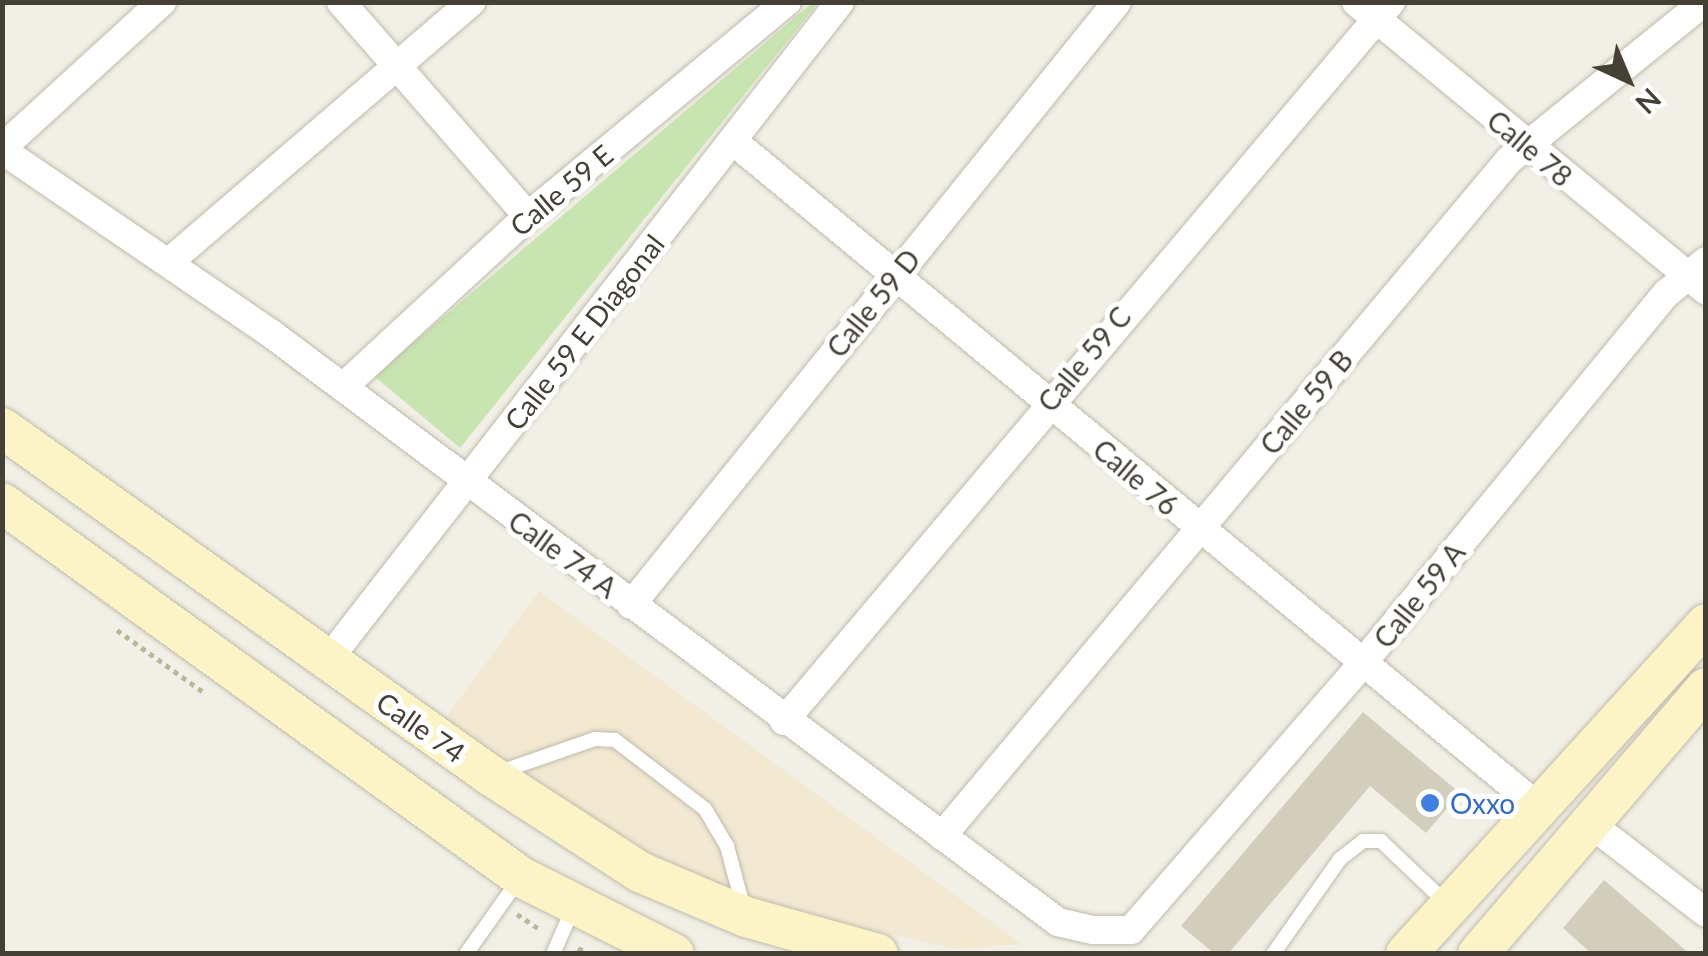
<!DOCTYPE html>
<html>
<head>
<meta charset="utf-8">
<style>
  body { margin:0 }
  #map { position:relative; width:1708px; height:956px; overflow:hidden; background:#f2f0e6; font-family:Lato,sans-serif }
  div>[style] { position:absolute }
  .commercial>* { inset:0; background:#f3e9d2 }
  .green>* { inset:0; background:#c8e4b1 }
  .building>* { inset:0; background:#d3cdbc }
  .path>* { height:5px; margin-top:-2.5px; transform-origin:0; background:repeating-linear-gradient(90deg,#beb69b 0 5px,transparent 0 10px) }
  .roads { filter:drop-shadow(0 0 2px #c0bbac) drop-shadow(0 0 2px #c0bbac) }
  .service>* { height:14px; margin:-7px; padding:0 7px; transform-origin:7px; border-radius:7px; background:#fff }
  .minor>* { height:28px; margin:-14px; padding:0 14px; transform-origin:14px; border-radius:14px; background:#fff }
  .secondary>* { height:40px; margin:-20px; padding:0 20px; transform-origin:20px; border-radius:20px; background:#fcf4c7 }
  .dots>* { width:28px; height:28px; translate:-50% -50%; box-sizing:border-box; border:5px solid #fff; border-radius:50% }
  span { translate:-50% -50%; white-space:nowrap; text-align:center; line-height:1.15; -webkit-text-stroke:10px #fff; paint-order:stroke }
  .street-label { font-size:28px; color:#454036 }
  .shop-label { font-size:28px; color:#366cbe }
  .left { translate:0 -50%; text-align:left }
  .frame { position:absolute; inset:0; border:5px solid #454036; pointer-events:none }
  .north { position:absolute; left:1578px; top:30px; width:100px; height:100px; -webkit-text-stroke:8px #fff; paint-order:stroke; rotate:136deg; font-size:28px; font-weight:700; line-height:40px; text-align:center; color:#454036 }
  .north::after { content:''; display:block; margin:auto; width:35px; height:45px; background:#454036; clip-path:polygon(50% 0,100% 100%,50% 72%,0 100%) }
</style>
</head>
<body>
<div id="map">
  <div class="commercial">
    <i style="clip-path:polygon(539px 591px,1022px 944px,955px 949px,720px 895px,480px 749px,443px 721px)"></i>
  </div>
  <div class="green">
    <i style="clip-path:polygon(812px 3px,818px 3px,460px 448px,374px 376px)"></i>
  </div>
  <div class="building">
    <i style="clip-path:polygon(1363px 712px,1460px 793px,1426px 833px,1370px 786px,1228px 954px,1215px 954px,1181px 926px)"></i>
    <i style="clip-path:polygon(1604px 880px,1690px 954px,1592px 954px,1563px 928px)"></i>
  </div>
  <div class="path">
    <i style="left:117px;top:630px;width:105px;rotate:35.7deg"></i>
    <i style="left:517px;top:914px;width:29px;rotate:34deg"></i>
    <i style="left:578px;top:948px;width:13px;rotate:27deg"></i>
  </div>
  <div class="roads">
    <div class="service">
      <i style="left:497px;top:773px;width:104px;rotate:-19.1deg"></i>
      <i style="left:595px;top:739px;width:20px;rotate:3deg"></i>
      <i style="left:615px;top:740px;width:113px;rotate:37.5deg"></i>
      <i style="left:705px;top:809px;width:43px;rotate:59.3deg"></i>
      <i style="left:727px;top:846px;width:62px;rotate:75.1deg"></i>
      <i style="left:466px;top:954px;width:93px;rotate:-54.6deg"></i>
      <i style="left:553px;top:954px;width:52px;rotate:-66.4deg"></i>
      <i style="left:1273px;top:954px;width:116px;rotate:-54.8deg"></i>
      <i style="left:1340px;top:859px;width:29px;rotate:-38deg"></i>
      <i style="left:1363px;top:841px;width:18px"></i>
      <i style="left:1381px;top:841px;width:88px;rotate:43.6deg"></i>
    </div>
    <div class="minor">
      <i style="left:341px;top:2px;width:284px;rotate:48.9deg"></i>
      <i style="left:1356px;top:2px;width:454px;rotate:39.5deg"></i>
      <i style="left:733px;top:141px;width:1050px;rotate:39.59deg"></i>
      <i style="left:2px;top:148px;width:217px;rotate:-42.4deg"></i>
      <i style="left:2px;top:150px;width:328px;rotate:34.3deg"></i>
      <i style="left:273px;top:335px;width:980px;rotate:36.79deg"></i>
      <i style="left:1058px;top:922px;width:36px;rotate:13deg"></i>
      <i style="left:1093px;top:930px;width:38px"></i>
      <i style="left:1131px;top:930px;width:351px;rotate:-49deg"></i>
      <i style="left:1361px;top:665px;width:482px;rotate:-50.6deg"></i>
      <i style="left:1667px;top:293px;width:50px;rotate:-39.4deg"></i>
      <i style="left:169px;top:262px;width:399px;rotate:-40.7deg"></i>
      <i style="left:343px;top:387px;width:252px;rotate:-42.7deg"></i>
      <i style="left:528px;top:216px;width:336px;rotate:-39.6deg"></i>
      <i style="left:631px;top:605px;width:774px;rotate:-51.13deg"></i>
      <i style="left:327px;top:661px;width:835px;rotate:-52.1deg"></i>
      <i style="left:784px;top:721px;width:941px;rotate:-49.83deg"></i>
      <i style="left:1587px;top:821px;width:150px;rotate:37.7deg"></i>
      <i style="left:942px;top:836px;width:882px;rotate:-50.01deg"></i>
      <i style="left:1509px;top:160px;width:251px;rotate:-39deg"></i>
    </div>
    <div class="secondary">
      <i style="left:2px;top:428px;width:599px;rotate:35.42deg"></i>
      <i style="left:490px;top:775px;width:179px;rotate:32.9deg"></i>
      <i style="left:640px;top:872px;width:115px;rotate:23deg"></i>
      <i style="left:746px;top:917px;width:137px;rotate:15.7deg"></i>
      <i style="left:2px;top:503px;width:640px;rotate:35.78deg"></i>
      <i style="left:521px;top:877px;width:171px;rotate:26.7deg"></i>
      <i style="left:1406px;top:954px;width:446px;rotate:-47.7deg"></i>
      <i style="left:1478px;top:954px;width:350px;rotate:-49.4deg"></i>
    </div>
  </div>
  <div class="dots">
    <i style="left:1430px;top:803px;background:#3f7fe0"></i>
  </div>
  <div class="street-label">
    <span style="left:1530px;top:148px;rotate:40deg">Calle 78</span>
    <span style="left:561px;top:190px;rotate:-40deg">Calle 59 E</span>
    <span style="left:873px;top:303px;rotate:-51deg">Calle 59 D</span>
    <span style="left:584px;top:332px;rotate:-52deg">Calle 59 E Diagonal</span>
    <span style="left:1084px;top:359px;rotate:-50deg">Calle 59 C</span>
    <span style="left:1306px;top:402px;rotate:-50deg">Calle 59 B</span>
    <span style="left:1136px;top:477px;rotate:40deg">Calle 76</span>
    <span style="left:563px;top:554px;rotate:36deg">Calle 74 A</span>
    <span style="left:1419px;top:595px;rotate:-51deg">Calle 59 A</span>
    <span style="left:421px;top:727px;rotate:35deg">Calle 74</span>
  </div>
  <div class="shop-label">
    <span class="left" style="left:1450px;top:803px">Oxxo</span>
  </div>
  <div class="frame"></div>
  <div class="north">N</div>
</div>
</body>
</html>
